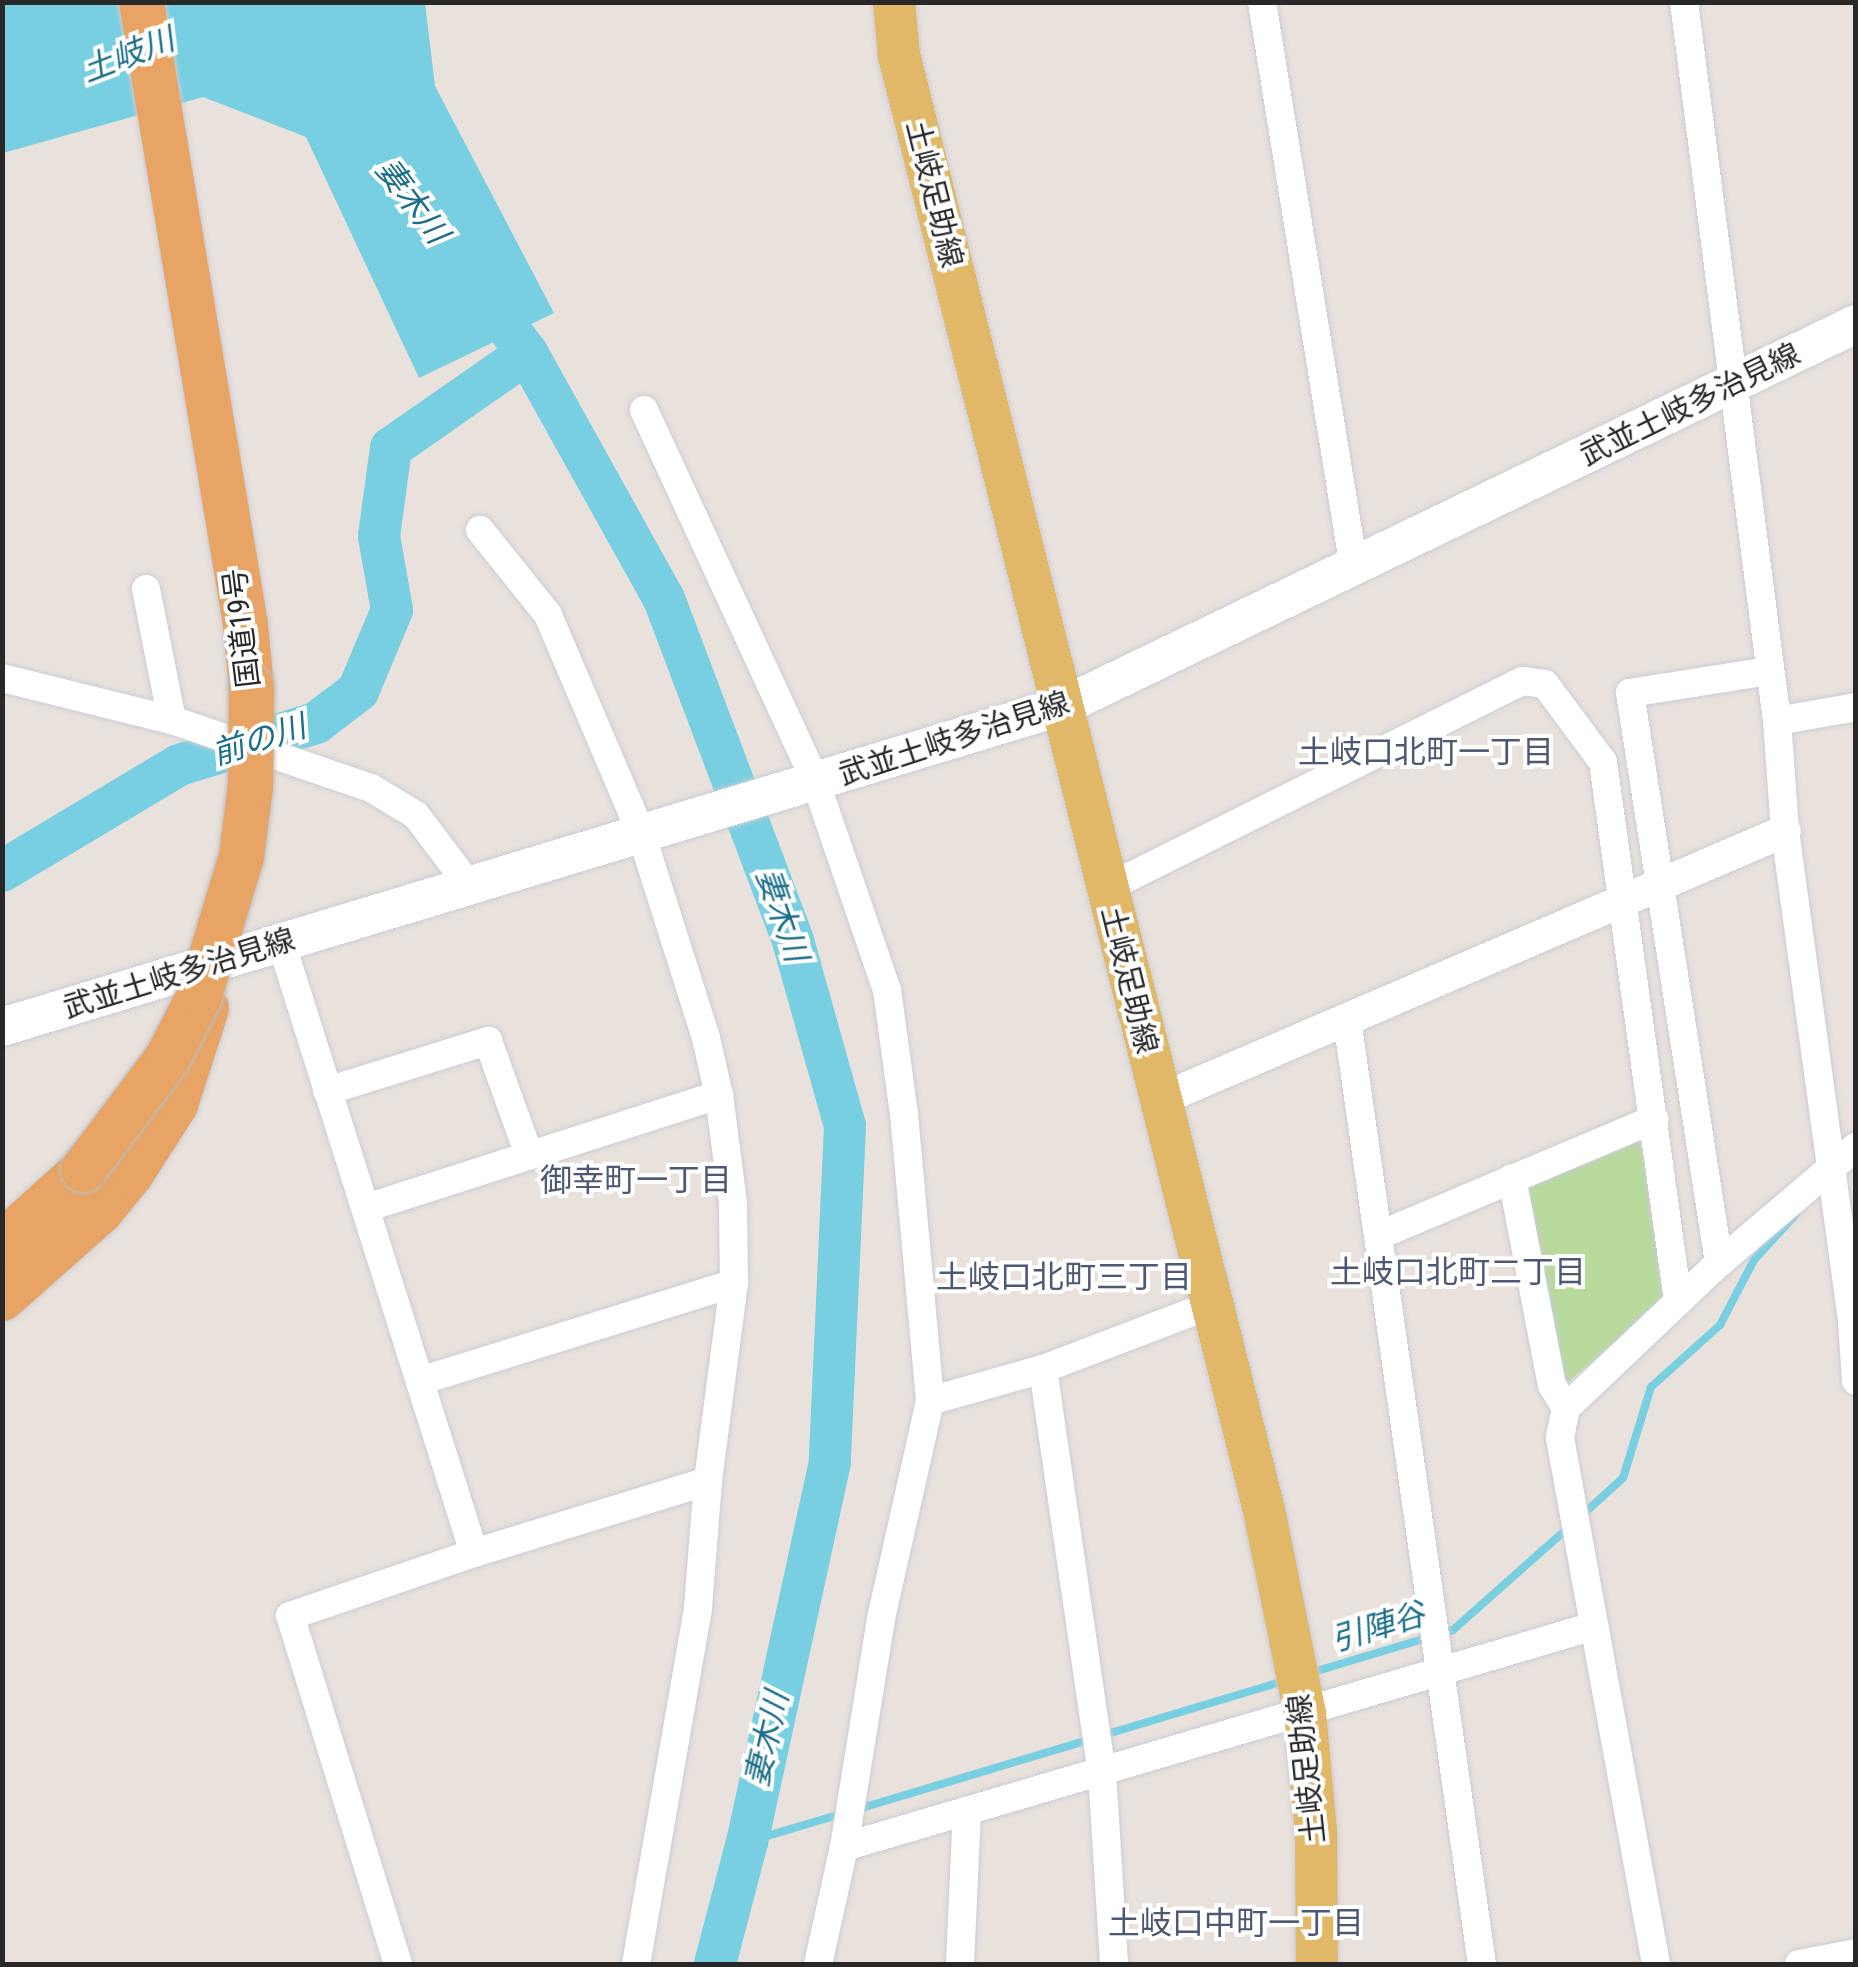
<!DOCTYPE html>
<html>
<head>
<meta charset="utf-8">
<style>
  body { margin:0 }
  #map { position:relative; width:1858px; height:1967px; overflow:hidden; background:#e9e1db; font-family:"Roboto Condensed","Noto Sans JP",sans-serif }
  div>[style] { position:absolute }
  .green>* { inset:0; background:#b8da9d }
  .water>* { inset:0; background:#78cfe1 }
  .stream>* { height:8px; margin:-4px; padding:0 4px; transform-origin:4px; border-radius:4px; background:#78cfe1 }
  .river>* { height:42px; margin:-21px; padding:0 21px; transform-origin:21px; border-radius:21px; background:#78cfe1 }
  .roads { filter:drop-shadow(0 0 2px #c9ced8) drop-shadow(0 0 2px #c9ced8) }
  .minor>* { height:28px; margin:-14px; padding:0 14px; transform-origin:14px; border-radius:14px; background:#fff }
  .tertiary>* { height:32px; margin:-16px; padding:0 16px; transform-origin:16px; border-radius:16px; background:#fff }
  .secondary>* { height:38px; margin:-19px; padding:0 19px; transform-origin:19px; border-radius:19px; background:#fff }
  .primary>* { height:42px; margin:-21px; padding:0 21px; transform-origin:21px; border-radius:21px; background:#e1b868 }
  .trunk>* { height:45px; margin:-22.5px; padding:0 22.5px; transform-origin:22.5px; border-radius:22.5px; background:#e7a465 }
  .bridges { filter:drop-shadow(0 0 2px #bebebe) drop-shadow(0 0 2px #bebebe) }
  .trunk-bridge>* { height:45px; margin:-22.5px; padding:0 22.5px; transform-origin:22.5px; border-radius:22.5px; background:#e7a465 }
  span { translate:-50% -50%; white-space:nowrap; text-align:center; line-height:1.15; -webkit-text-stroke:8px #fff; paint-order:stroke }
  .street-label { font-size:30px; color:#282828 }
  .water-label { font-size:32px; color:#1b6e89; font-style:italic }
  .neighbourhood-label { font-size:32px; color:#4d5873 }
  .frame { position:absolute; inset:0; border:5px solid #282828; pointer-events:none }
</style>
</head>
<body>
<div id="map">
  <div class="green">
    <i style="clip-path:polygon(1639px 1136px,1648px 1145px,1666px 1291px,1661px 1304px,1568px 1382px,1559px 1377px,1525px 1191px,1529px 1183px)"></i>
  </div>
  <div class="water">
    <i style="clip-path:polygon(3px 3px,425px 3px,435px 86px,554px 313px,419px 378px,306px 137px,203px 97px,3px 153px)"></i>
  </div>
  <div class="stream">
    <i style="left:1580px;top:1517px;width:58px;rotate:-42.2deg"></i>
    <i style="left:1623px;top:1478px;width:95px;rotate:-72.9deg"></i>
    <i style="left:1651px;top:1387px;width:93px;rotate:-41.9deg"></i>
    <i style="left:1720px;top:1325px;width:73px;rotate:-62.4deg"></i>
    <i style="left:1754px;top:1260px;width:62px;rotate:-47.6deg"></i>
    <i style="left:1310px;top:1673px;width:149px;rotate:-16.7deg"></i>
    <i style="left:1453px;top:1630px;width:157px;rotate:-41.6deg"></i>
    <i style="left:1104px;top:1735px;width:191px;rotate:-16.7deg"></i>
    <i style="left:855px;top:1810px;width:246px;rotate:-16.7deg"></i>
    <i style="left:747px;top:1842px;width:98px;rotate:-16.6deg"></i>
  </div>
  <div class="river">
    <i style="left:478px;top:288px;width:81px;rotate:53deg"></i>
    <i style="left:527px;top:353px;width:282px;rotate:60.9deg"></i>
    <i style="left:664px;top:599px;width:366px;rotate:69.3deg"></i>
    <i style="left:793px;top:941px;width:192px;rotate:74.3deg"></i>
    <i style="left:845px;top:1126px;width:336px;rotate:92.6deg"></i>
    <i style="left:830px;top:1462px;width:389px;rotate:102.3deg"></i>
    <i style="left:747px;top:1842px;width:126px;rotate:104.7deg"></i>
    <i style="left:2px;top:871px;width:206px;rotate:-30.9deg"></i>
    <i style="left:179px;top:765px;width:143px;rotate:-17deg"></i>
    <i style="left:316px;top:723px;width:53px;rotate:-37.3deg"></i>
    <i style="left:358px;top:691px;width:88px;rotate:-67.2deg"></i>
    <i style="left:392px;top:610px;width:75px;rotate:-100deg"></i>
    <i style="left:379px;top:536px;width:89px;rotate:-82.2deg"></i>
    <i style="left:391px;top:448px;width:166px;rotate:-34.9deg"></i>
  </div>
  <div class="roads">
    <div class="minor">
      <i style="left:1262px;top:2px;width:573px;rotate:80.77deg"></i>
      <i style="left:1684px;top:2px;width:725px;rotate:82.63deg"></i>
      <i style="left:1777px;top:721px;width:110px;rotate:85.8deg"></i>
      <i style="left:1785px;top:831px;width:495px;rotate:82.2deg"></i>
      <i style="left:1852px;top:1321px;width:60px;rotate:86.2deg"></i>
      <i style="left:644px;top:410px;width:411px;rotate:65.2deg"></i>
      <i style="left:816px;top:783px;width:219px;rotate:71.1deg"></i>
      <i style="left:887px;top:990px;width:125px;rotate:82.2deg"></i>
      <i style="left:904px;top:1114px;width:288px;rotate:84.8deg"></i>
      <i style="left:930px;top:1401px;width:223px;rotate:102.7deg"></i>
      <i style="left:881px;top:1619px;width:231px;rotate:99.2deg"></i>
      <i style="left:844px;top:1847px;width:120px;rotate:102.5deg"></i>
      <i style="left:480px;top:530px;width:109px;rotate:51.3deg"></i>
      <i style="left:548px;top:615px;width:237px;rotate:66.9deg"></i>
      <i style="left:641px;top:833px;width:215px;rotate:72.4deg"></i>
      <i style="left:706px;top:1038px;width:58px;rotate:77.2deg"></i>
      <i style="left:719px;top:1095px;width:109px;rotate:82.6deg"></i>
      <i style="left:733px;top:1203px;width:80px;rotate:89.3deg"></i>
      <i style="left:734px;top:1283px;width:200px;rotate:97.5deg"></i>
      <i style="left:708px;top:1481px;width:128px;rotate:94.5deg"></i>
      <i style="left:698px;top:1609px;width:360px;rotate:99.9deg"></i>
      <i style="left:146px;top:589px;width:134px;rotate:78.8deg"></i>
      <i style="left:2px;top:678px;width:175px;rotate:13.9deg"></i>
      <i style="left:172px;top:720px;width:210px;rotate:18.9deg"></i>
      <i style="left:371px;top:788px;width:52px;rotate:31deg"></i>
      <i style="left:416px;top:815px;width:86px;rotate:53deg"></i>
      <i style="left:1777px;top:721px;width:80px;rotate:-10deg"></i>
      <i style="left:1107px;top:888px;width:464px;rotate:-26.5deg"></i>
      <i style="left:1522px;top:681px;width:23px;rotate:7deg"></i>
      <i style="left:1545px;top:684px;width:97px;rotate:53.4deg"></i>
      <i style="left:1603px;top:762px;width:544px;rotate:82.08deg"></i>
      <i style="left:281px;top:942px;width:641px;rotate:72.47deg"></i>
      <i style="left:1347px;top:1019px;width:955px;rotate:81.87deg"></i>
      <i style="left:327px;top:1091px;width:169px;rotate:-17.3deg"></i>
      <i style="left:488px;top:1041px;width:121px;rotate:70.2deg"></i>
      <i style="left:1512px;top:1178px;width:211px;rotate:79.1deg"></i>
      <i style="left:1552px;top:1385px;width:27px;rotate:59deg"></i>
      <i style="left:366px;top:1208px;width:371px;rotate:-17.8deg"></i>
      <i style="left:1380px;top:1235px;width:298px;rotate:-22.9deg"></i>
      <i style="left:1719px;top:1263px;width:577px;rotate:-98.87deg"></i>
      <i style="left:1630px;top:693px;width:141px;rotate:-9deg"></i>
      <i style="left:1043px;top:1369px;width:407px;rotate:81.7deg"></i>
      <i style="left:1102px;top:1772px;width:192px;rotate:86.4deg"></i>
      <i style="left:420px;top:1381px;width:329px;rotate:-17.3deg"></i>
      <i style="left:930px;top:1401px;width:117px;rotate:-15.8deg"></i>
      <i style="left:1043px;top:1369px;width:180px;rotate:-20.9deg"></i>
      <i style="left:844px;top:1847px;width:782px;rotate:-16.42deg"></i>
      <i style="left:398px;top:1964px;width:364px;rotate:-107.2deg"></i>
      <i style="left:290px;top:1616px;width:194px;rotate:-18.9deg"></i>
      <i style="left:474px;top:1553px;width:245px;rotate:-17.1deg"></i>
      <i style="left:960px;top:1964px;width:152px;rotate:-87.4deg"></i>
      <i style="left:1656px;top:1964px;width:535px;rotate:-100.34deg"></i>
      <i style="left:1560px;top:1438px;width:31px;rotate:-79deg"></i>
      <i style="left:1566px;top:1408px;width:211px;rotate:-43.5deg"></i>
      <i style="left:1719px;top:1263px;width:180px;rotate:-40.3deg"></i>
      <i style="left:1799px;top:1964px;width:58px;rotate:-10.9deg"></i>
    </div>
    <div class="tertiary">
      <i style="left:1159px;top:1100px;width:681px;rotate:-23.25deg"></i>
    </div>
    <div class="secondary">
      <i style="left:2px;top:1027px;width:1108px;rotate:-16.83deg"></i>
      <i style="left:1063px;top:706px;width:880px;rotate:-25.72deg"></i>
    </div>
    <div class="primary">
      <i style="left:894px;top:2px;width:53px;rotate:84.6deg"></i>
      <i style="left:899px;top:55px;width:1500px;rotate:75.92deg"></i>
      <i style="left:1264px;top:1510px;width:207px;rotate:78.6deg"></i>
      <i style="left:1305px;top:1713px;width:119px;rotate:84.7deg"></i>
      <i style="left:1316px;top:1831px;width:133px;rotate:89.6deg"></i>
    </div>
    <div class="trunk">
      <i style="left:141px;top:2px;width:631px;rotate:80.51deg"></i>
      <i style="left:245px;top:624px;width:64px;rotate:84.6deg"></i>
      <i style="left:2px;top:1242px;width:109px;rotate:-42deg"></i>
      <i style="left:2px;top:1298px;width:131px;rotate:-41.6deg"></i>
      <i style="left:100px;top:1211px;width:49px;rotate:-50.8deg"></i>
      <i style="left:131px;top:1173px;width:82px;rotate:-57.5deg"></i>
      <i style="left:175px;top:1104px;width:101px;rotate:-72.1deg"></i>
    </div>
  </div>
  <div class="bridges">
    <div class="trunk-bridge">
      <i style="left:83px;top:1169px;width:138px;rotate:-53deg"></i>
      <i style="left:166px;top:1059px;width:72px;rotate:-62.7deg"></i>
      <i style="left:199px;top:995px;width:145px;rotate:-73.2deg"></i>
      <i style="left:241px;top:856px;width:72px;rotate:-82.8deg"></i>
      <i style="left:250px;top:785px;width:97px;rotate:-89.4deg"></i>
    </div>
  </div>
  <div class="street-label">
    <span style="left:934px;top:194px;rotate:76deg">土岐足助線</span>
    <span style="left:1690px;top:405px;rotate:-26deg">武並土岐多治見線</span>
    <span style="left:242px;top:628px;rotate:-97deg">国道19号</span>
    <span style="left:954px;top:739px;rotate:-18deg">武並土岐多治見線</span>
    <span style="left:179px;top:974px;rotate:-17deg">武並土岐多治見線</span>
    <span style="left:1129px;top:980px;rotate:76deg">土岐足助線</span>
    <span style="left:1307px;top:1769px;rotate:-96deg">土岐足助線</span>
  </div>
  <div class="water-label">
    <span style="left:128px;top:55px;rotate:-21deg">土岐川</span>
    <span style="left:412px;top:201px;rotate:53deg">妻木川</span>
    <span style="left:259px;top:740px;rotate:-18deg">前の川</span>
    <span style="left:782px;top:915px;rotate:71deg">妻木川</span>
    <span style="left:1378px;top:1627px;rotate:-17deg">引陣谷</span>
    <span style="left:767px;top:1739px;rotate:-77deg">妻木川</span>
  </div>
  <div class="neighbourhood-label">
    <span style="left:1426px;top:752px">土岐口北町一丁目</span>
    <span style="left:636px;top:1180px">御幸町一丁目</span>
    <span style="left:1458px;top:1272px">土岐口北町二丁目</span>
    <span style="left:1064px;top:1277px">土岐口北町三丁目</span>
    <span style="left:1236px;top:1923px">土岐口中町一丁目</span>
  </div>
  <div class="frame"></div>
</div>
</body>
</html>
